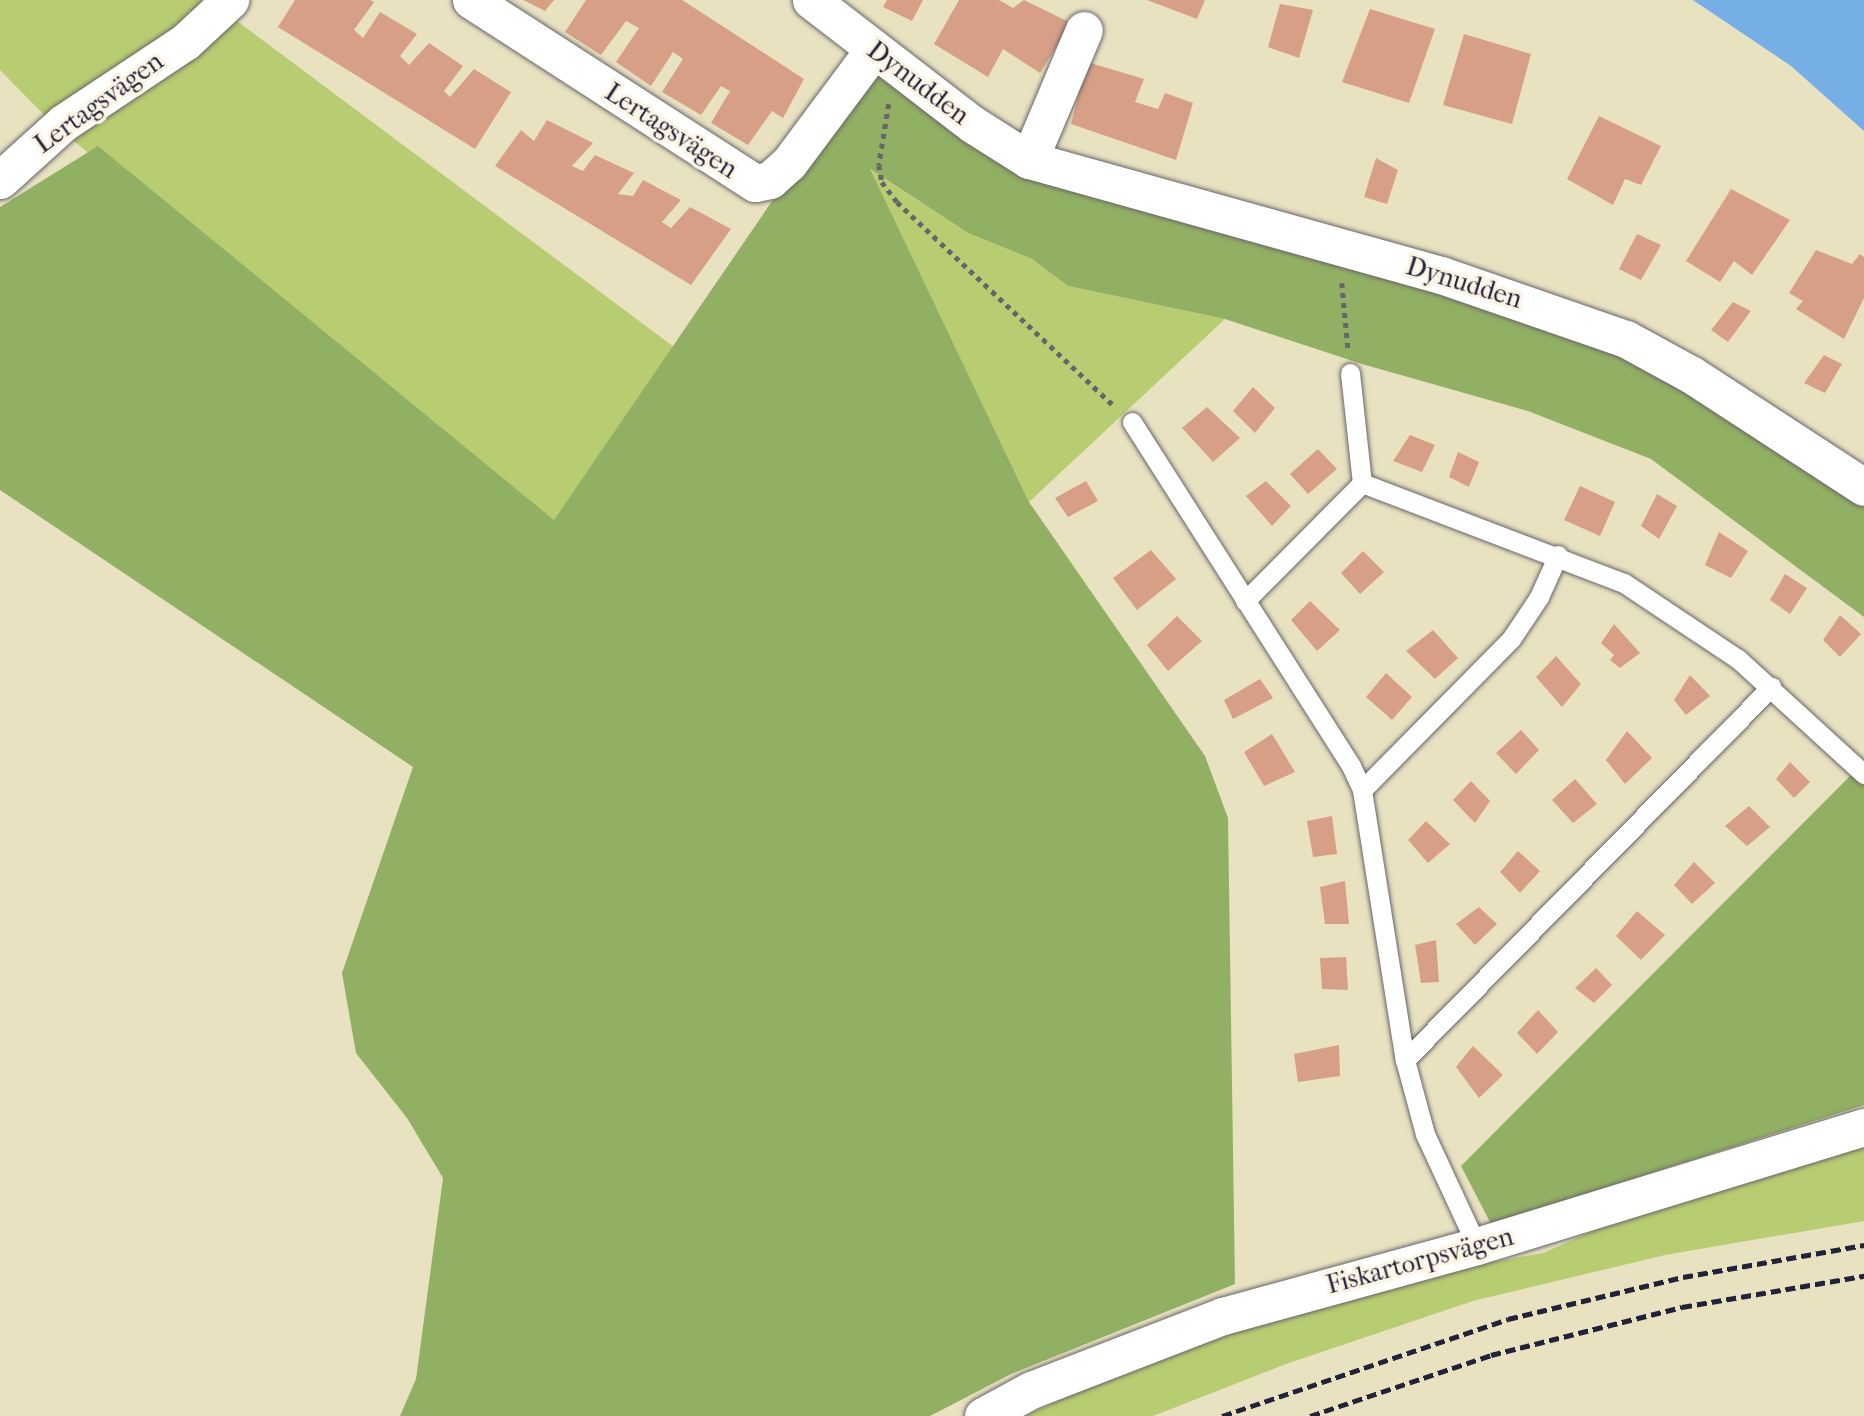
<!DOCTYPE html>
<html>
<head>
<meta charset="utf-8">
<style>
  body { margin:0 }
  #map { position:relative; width:1864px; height:1416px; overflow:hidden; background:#e9e2c1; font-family:"IM FELL French Canon",serif }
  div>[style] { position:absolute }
  .green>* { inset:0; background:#b8cd71 }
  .forest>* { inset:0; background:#92b063 }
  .water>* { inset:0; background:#76afe6 }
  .building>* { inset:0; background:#d89f87 }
  .path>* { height:4.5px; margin-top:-2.25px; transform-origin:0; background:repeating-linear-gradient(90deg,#68656a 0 5px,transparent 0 10px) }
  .roads { filter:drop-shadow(0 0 2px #68656a) drop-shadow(0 0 2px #68656a) }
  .service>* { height:19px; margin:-9.5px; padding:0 9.5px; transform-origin:9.5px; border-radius:9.5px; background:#fff }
  .minor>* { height:37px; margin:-18.5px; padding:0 18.5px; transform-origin:18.5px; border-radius:18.5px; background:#fff }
  .rail>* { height:5px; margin-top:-2.5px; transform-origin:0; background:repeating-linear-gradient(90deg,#22223b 0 10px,transparent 0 15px) }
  span { translate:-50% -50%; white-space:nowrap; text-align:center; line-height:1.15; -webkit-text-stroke:7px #fcf5e5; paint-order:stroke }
  .street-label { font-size:26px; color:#22223b }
</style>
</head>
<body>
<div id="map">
  <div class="green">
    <i style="clip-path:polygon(0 0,250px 0,233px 18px,674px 347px,554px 520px,56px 127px,0 70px)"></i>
    <i style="clip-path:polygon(869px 169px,968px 233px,1032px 259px,1068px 286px,1225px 319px,1029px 502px)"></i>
    <i style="clip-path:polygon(1864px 1141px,1864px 1221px,1665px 1255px,1473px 1301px,1286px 1364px,1153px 1416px,1025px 1416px,1140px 1363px,1230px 1330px,1414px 1276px,1543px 1253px,1629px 1215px)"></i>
  </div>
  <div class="forest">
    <i style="clip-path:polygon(872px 55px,1026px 165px,1535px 305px,1864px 482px,1864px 617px,1651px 459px,1528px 411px,1362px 364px,1225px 319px,1068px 286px,1032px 259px,968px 233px,870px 169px,1029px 502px,1205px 756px,1228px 818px,1235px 1284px,1011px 1374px,930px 1416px,400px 1416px,416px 1379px,443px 1178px,407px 1118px,356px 1053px,342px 973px,413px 767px,0 490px,0 207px,98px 146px,554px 520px)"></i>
    <i style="clip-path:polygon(1864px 762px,1864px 1105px,1491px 1224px,1461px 1166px)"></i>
  </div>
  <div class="water">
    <i style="clip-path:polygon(1693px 0,1864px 0,1864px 131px,1791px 66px)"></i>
  </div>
  <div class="building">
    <i style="clip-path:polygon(295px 0,370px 0,374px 2px,354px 30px,363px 38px,380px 12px,417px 34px,400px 56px,409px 65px,429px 43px,463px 66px,444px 91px,450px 97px,474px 69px,511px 92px,475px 149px,278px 27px)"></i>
    <i style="clip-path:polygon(523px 0,554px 0,545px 11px)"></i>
    <i style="clip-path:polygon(586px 0,682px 0,804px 79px,783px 118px,772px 111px,748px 145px,711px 123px,730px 91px,721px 86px,701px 115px,662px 92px,683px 59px,673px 52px,651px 86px,616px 62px,639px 28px,626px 21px,601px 55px,565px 32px)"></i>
    <i style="clip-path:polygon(887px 0,923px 0,912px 21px,883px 7px)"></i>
    <i style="clip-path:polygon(959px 0,999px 0,1013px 8px,1024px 0,1071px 23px,1040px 73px,1003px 49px,988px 77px,934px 44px)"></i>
    <i style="clip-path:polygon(1147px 0,1205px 0,1197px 19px)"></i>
    <i style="clip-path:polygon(1280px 4px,1313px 10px,1299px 58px,1268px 47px)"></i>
    <i style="clip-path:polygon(1370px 9px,1435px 29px,1409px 103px,1342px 82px)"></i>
    <i style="clip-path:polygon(1464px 34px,1531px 54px,1512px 124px,1443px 105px)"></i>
    <i style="clip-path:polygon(1087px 62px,1144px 79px,1135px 102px,1158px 109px,1165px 93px,1193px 103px,1176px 160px,1071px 124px)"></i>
    <i style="clip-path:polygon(1599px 116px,1661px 146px,1641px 185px,1625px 179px,1613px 205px,1567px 179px)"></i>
    <i style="clip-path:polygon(547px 120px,593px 143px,572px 166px,583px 171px,595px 155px,634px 173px,618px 194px,633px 196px,643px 180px,681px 200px,662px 222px,671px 228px,690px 207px,731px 229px,691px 285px,495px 166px,521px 130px,534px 141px)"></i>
    <i style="clip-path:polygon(1376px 158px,1398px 170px,1387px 204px,1364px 197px)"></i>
    <i style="clip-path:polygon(1731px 189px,1790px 220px,1752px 275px,1734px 261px,1720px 282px,1686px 261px)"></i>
    <i style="clip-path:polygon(1637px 234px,1661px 245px,1641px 280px,1619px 269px)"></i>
    <i style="clip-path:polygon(1816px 250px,1852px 264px,1860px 254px,1864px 257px,1864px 298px,1844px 339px,1796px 309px,1803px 301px,1789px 293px)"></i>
    <i style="clip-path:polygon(1733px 302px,1751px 311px,1728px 342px,1711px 330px)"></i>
    <i style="clip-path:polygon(1824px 355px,1842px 364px,1825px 393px,1804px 383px)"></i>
    <i style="clip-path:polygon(1253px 387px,1275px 408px,1255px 433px,1233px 411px)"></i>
    <i style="clip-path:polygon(1207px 407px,1240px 438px,1213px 462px,1182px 428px)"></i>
    <i style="clip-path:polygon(1410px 435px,1435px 445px,1422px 472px,1393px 461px)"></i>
    <i style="clip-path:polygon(1318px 449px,1337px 469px,1308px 494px,1290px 474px)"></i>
    <i style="clip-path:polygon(1458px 452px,1479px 462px,1469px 487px,1449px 477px)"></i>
    <i style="clip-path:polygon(1086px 481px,1098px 501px,1068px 517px,1055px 498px)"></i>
    <i style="clip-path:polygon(1266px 481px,1291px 506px,1272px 526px,1246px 496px)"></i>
    <i style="clip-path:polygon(1580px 486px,1615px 502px,1600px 536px,1564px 520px)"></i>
    <i style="clip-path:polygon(1657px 494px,1677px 506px,1659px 539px,1641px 526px)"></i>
    <i style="clip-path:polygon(1719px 532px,1748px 551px,1731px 578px,1705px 565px)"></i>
    <i style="clip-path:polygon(1151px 550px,1176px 579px,1137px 610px,1113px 578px)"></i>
    <i style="clip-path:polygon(1363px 551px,1384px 572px,1360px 594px,1341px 573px)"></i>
    <i style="clip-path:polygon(1785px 574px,1807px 588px,1790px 614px,1770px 600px)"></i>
    <i style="clip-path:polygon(1310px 601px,1340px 630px,1317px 651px,1291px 620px)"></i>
    <i style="clip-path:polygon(1840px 615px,1861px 634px,1840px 657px,1823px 640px)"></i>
    <i style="clip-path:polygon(1177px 616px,1202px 641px,1168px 671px,1147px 645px)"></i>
    <i style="clip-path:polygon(1614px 624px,1640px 653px,1620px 668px,1610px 660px,1614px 655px,1601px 643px)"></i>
    <i style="clip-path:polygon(1433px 630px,1458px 658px,1435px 679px,1406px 651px)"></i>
    <i style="clip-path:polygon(1556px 656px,1581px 684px,1562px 707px,1536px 677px)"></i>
    <i style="clip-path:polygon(1386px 673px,1412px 697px,1392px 720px,1366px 697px)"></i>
    <i style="clip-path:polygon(1690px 675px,1710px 696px,1686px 715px,1674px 700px)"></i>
    <i style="clip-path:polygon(1260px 679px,1273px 698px,1233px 719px,1224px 700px)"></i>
    <i style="clip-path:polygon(1521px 730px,1539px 750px,1516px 774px,1496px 753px)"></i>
    <i style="clip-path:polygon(1627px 731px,1652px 758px,1625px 784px,1606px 760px)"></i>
    <i style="clip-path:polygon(1272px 734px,1295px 772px,1264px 786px,1244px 752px)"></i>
    <i style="clip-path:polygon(1790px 762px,1810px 782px,1794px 798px,1776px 779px)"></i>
    <i style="clip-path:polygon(1575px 779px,1597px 804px,1573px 823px,1552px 800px)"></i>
    <i style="clip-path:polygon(1471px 781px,1490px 801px,1475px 823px,1453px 800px)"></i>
    <i style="clip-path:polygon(1749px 806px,1770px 827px,1747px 846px,1725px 826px)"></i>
    <i style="clip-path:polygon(1332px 816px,1337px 854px,1313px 857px,1307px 821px)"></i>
    <i style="clip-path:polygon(1426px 821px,1450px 844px,1428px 863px,1408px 840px)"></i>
    <i style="clip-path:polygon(1518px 851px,1540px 871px,1520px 893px,1500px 872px)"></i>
    <i style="clip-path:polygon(1694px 862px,1715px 883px,1692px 904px,1674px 885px)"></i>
    <i style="clip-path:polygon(1345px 881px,1349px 924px,1325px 924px,1320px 887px)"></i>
    <i style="clip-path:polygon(1479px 907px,1497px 924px,1475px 945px,1456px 924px)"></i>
    <i style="clip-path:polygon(1637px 911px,1665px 935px,1641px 960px,1616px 936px)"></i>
    <i style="clip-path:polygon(1436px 940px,1439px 982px,1421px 983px,1415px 945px)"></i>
    <i style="clip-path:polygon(1346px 957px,1348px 990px,1322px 989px,1320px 958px)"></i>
    <i style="clip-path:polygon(1596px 968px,1612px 985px,1594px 1003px,1575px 988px)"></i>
    <i style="clip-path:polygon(1538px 1010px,1558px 1032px,1537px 1054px,1517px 1033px)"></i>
    <i style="clip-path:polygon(1339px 1045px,1340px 1076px,1298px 1082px,1294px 1054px)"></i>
    <i style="clip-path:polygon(1473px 1046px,1503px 1075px,1479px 1098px,1456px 1067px)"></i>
  </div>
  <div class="path">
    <i style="left:889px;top:104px;width:62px;rotate:99.3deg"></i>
    <i style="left:879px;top:165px;width:17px;rotate:80deg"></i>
    <i style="left:882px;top:182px;width:25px;rotate:53deg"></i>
    <i style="left:897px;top:202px;width:296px;rotate:43.2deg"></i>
    <i style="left:1342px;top:283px;width:65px;rotate:84.7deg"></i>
  </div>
  <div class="roads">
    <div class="service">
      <i style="left:1350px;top:373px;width:111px;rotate:83.8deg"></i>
      <i style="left:1362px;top:483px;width:280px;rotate:20.9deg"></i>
      <i style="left:1624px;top:583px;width:137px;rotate:33.7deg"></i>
      <i style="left:1738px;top:659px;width:171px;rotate:42.4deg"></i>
      <i style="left:1132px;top:422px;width:408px;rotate:57.5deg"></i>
      <i style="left:1351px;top:766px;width:26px;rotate:65deg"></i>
      <i style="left:1362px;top:790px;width:273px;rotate:81deg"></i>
      <i style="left:1405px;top:1060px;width:77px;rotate:74.9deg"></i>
      <i style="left:1425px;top:1134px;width:123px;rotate:65.1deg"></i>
      <i style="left:1245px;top:601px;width:166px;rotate:-45.2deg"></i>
      <i style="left:1362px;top:790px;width:212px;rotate:-45.4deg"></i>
      <i style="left:1511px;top:639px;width:50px;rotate:-56.3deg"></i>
      <i style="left:1539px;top:597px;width:46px;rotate:-65.7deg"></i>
      <i style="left:1405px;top:1060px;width:523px;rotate:-45.54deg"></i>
    </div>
    <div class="minor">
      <i style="left:471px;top:0;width:338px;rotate:32.8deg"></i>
      <i style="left:755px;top:183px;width:15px;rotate:-11deg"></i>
      <i style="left:770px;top:180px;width:25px;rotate:-42deg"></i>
      <i style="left:789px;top:163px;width:142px;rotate:-53.3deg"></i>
      <i style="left:811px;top:0;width:203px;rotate:37.6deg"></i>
      <i style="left:972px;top:124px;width:67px;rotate:32.3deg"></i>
      <i style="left:1029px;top:160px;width:428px;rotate:15.6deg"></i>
      <i style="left:1441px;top:275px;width:196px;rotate:19.1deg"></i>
      <i style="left:1626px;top:339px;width:75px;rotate:28.6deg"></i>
      <i style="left:1692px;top:375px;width:205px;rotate:33.1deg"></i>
      <i style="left:1029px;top:160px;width:141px;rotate:-67.1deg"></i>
      <i style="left:0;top:180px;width:85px;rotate:-42.1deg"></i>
      <i style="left:63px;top:123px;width:146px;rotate:-33.6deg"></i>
      <i style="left:185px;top:42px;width:62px;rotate:-43deg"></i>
      <i style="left:983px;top:1416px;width:55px;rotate:-28.4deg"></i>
      <i style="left:1031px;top:1390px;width:206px;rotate:-21.1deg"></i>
      <i style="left:1223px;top:1316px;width:263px;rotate:-15.4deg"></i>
      <i style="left:1477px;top:1246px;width:405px;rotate:-17.1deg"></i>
    </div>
  </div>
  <div class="rail">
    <i style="left:1222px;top:1416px;width:302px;rotate:-18.7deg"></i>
    <i style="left:1508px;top:1319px;width:180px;rotate:-13.5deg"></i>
    <i style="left:1683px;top:1277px;width:184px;rotate:-10deg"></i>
    <i style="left:1310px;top:1416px;width:191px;rotate:-18.6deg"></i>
    <i style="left:1491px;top:1355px;width:197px;rotate:-14.1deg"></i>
    <i style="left:1682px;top:1307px;width:185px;rotate:-9.7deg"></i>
  </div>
  <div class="street-label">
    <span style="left:918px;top:83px;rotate:37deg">Dynudden</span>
    <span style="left:99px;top:103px;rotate:-36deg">Lertagsvägen</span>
    <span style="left:671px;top:131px;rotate:33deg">Lertagsvägen</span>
    <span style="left:1464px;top:283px;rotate:17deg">Dynudden</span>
    <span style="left:1420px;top:1261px;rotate:-15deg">Fiskartorpsvägen</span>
  </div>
</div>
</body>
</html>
